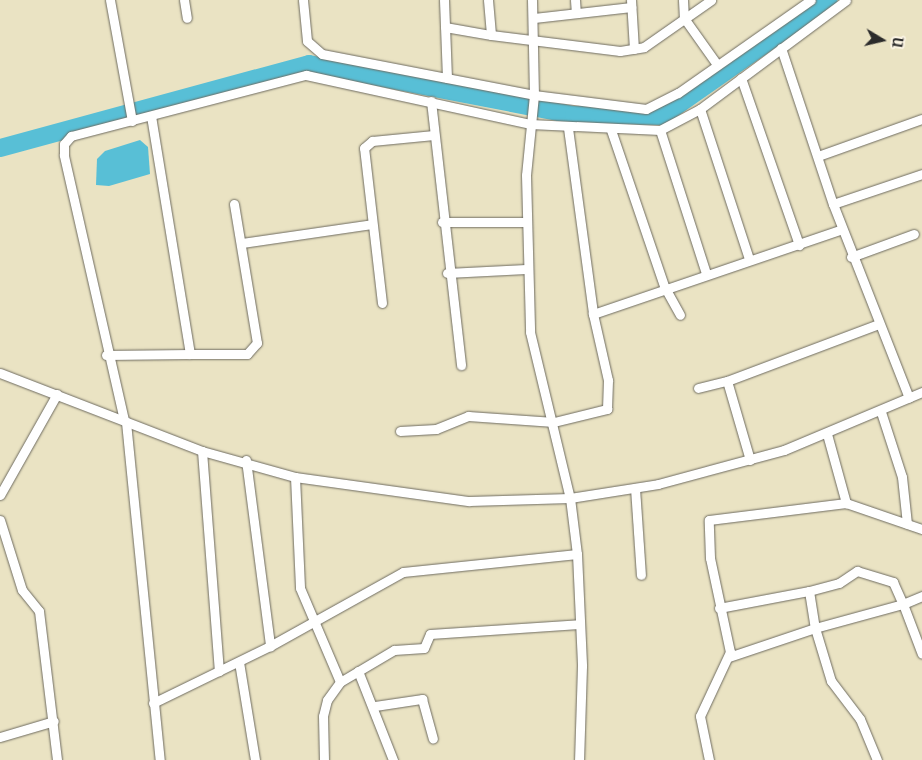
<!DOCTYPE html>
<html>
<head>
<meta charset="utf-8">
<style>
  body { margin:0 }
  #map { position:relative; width:922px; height:760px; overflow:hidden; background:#eae3c3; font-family:"IM FELL French Canon",serif }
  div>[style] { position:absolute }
  .water>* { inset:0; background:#58bfd6 }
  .river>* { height:18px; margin:-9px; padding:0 9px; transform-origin:9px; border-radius:9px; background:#58bfd6 }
  .roads { filter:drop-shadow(0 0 1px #6e6b60) drop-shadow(0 0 1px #6e6b60) }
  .street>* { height:9px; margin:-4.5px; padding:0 4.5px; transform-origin:4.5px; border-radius:4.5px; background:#fff }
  span { translate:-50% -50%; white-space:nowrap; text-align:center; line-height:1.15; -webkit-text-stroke:5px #fcf5e5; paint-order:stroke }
  .north { position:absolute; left:857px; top:15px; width:50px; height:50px; -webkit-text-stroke:4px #fcf5e5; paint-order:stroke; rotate:99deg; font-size:14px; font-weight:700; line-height:20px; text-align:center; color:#2b2b2b }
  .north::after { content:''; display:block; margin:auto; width:18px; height:22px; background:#2b2b2b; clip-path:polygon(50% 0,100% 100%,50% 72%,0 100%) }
</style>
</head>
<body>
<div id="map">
  <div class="water">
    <i style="clip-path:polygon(140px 140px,148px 147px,150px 174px,109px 186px,96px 185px,97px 159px,105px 151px)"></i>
  </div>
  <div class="river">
    <i style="left:0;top:148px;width:320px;rotate:-15.2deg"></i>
    <i style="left:309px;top:64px;width:270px;rotate:10.9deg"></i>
    <i style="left:574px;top:115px;width:88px;rotate:0.7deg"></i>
    <i style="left:662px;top:116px;width:203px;rotate:-34.9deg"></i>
  </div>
  <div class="roads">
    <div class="street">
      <i style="left:110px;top:0;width:123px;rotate:79.7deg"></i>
      <i style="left:184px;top:0;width:18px;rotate:81deg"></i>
      <i style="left:303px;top:0;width:41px;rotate:84.4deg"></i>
      <i style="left:307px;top:41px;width:20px;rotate:41deg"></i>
      <i style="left:322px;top:54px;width:216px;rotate:10.9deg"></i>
      <i style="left:534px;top:95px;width:113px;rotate:7.1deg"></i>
      <i style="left:646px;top:109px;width:36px;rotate:-27deg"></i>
      <i style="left:678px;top:93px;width:162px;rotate:-35deg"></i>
      <i style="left:444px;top:0;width:78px;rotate:87.8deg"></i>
      <i style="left:488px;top:0;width:35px;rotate:85deg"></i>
      <i style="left:491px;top:35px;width:130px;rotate:7.1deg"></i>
      <i style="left:620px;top:51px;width:24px;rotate:-9deg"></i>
      <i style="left:644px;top:47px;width:82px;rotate:-35deg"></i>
      <i style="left:532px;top:0;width:95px;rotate:88.8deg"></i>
      <i style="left:534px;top:95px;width:80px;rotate:95.7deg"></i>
      <i style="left:526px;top:175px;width:157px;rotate:88.5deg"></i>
      <i style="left:530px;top:332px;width:171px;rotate:76.5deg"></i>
      <i style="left:570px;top:498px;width:56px;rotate:82.9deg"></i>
      <i style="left:577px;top:554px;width:112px;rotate:87.4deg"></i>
      <i style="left:582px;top:666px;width:94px;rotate:91.8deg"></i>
      <i style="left:575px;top:0;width:13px;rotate:86deg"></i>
      <i style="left:631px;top:0;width:49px;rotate:86.5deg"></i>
      <i style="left:683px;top:0;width:18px;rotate:87deg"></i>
      <i style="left:684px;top:18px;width:55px;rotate:54.6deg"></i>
      <i style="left:534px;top:18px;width:98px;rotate:-6.5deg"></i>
      <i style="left:445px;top:27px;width:47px;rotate:9.9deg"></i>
      <i style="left:781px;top:48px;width:164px;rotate:71.6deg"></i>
      <i style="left:833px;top:204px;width:94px;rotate:-18.6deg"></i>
      <i style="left:741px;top:78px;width:177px;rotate:70.8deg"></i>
      <i style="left:431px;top:101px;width:266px;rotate:83.5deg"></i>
      <i style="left:700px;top:109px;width:158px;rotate:71.9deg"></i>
      <i style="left:568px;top:128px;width:188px;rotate:82.3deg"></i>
      <i style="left:593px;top:314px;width:263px;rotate:-18.8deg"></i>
      <i style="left:611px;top:130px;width:165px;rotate:71.2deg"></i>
      <i style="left:664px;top:286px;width:33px;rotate:61deg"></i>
      <i style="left:660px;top:130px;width:150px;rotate:72.2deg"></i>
      <i style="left:818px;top:156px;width:110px;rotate:-19.6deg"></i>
      <i style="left:833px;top:204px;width:208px;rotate:68.6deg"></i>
      <i style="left:442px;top:222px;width:84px"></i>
      <i style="left:242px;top:243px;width:131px;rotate:-8.3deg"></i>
      <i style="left:851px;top:257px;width:67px;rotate:-20.1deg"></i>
      <i style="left:447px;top:273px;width:79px;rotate:-2.9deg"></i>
      <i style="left:382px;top:303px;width:156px;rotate:-96.6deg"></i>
      <i style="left:364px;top:148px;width:11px;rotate:-41deg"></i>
      <i style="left:372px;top:141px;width:62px;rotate:-5.5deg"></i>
      <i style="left:190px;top:354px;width:57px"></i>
      <i style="left:247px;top:354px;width:15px;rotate:-48deg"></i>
      <i style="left:257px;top:343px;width:141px;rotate:-99.4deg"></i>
      <i style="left:106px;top:355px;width:84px;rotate:-0.7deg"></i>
      <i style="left:190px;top:354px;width:241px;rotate:-99.3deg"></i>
      <i style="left:0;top:373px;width:217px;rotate:21.1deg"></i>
      <i style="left:202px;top:451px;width:97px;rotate:15.6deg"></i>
      <i style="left:295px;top:477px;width:176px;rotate:7.9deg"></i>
      <i style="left:469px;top:501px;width:101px;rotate:-1.7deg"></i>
      <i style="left:570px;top:498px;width:89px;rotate:-9deg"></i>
      <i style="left:658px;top:484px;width:131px;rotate:-15.1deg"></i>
      <i style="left:784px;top:450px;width:150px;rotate:-22.8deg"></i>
      <i style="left:698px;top:388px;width:30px;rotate:-14deg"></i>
      <i style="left:881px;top:412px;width:68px;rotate:72.1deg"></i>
      <i style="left:902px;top:477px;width:47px;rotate:83.9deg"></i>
      <i style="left:124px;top:420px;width:272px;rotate:-102.8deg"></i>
      <i style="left:64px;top:155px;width:11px;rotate:-90deg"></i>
      <i style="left:64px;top:144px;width:11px;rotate:-49deg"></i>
      <i style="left:71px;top:136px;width:243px;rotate:-14.6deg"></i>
      <i style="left:306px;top:75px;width:229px;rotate:12.3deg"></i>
      <i style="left:530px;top:124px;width:130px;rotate:2.6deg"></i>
      <i style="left:660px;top:130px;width:45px;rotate:-27.7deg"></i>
      <i style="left:700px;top:109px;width:182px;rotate:-36.7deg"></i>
      <i style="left:126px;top:422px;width:340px;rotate:84.3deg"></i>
      <i style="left:400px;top:431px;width:36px;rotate:-3deg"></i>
      <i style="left:436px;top:429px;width:35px;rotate:-22deg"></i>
      <i style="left:468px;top:416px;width:86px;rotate:4deg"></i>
      <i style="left:554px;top:422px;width:55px;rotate:-13.8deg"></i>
      <i style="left:607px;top:409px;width:29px;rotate:-88deg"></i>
      <i style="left:608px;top:380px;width:68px;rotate:-102.8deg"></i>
      <i style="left:827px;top:434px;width:72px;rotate:74.6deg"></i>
      <i style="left:202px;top:451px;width:221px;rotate:85.6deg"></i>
      <i style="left:246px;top:460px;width:188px;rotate:82.6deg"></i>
      <i style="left:750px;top:460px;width:82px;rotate:-106.2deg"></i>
      <i style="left:727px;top:381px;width:162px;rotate:-20.6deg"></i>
      <i style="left:295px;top:477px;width:111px;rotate:87.4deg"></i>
      <i style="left:300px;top:588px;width:102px;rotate:66.9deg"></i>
      <i style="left:340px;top:682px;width:63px;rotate:-30.7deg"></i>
      <i style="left:394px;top:650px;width:30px;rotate:-4deg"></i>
      <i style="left:424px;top:648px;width:15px;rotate:-67deg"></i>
      <i style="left:430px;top:634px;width:149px;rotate:-3.8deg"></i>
      <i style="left:635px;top:488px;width:87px;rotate:86.1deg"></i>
      <i style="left:0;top:495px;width:116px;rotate:-60.6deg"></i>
      <i style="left:0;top:520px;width:73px;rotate:72.6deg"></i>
      <i style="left:22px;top:590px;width:27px;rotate:51deg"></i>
      <i style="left:39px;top:611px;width:150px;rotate:83.1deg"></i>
      <i style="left:809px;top:591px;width:31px;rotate:-15deg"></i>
      <i style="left:839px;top:583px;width:22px;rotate:-34deg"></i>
      <i style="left:857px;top:571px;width:38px;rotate:17deg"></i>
      <i style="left:893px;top:582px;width:24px;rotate:66deg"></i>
      <i style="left:903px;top:604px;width:21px;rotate:-23deg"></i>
      <i style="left:719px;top:608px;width:92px;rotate:-10.7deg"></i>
      <i style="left:809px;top:591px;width:37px;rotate:81deg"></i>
      <i style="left:815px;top:628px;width:91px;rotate:161.4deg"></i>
      <i style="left:239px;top:662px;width:99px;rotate:80.7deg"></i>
      <i style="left:358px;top:671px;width:96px;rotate:68.5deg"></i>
      <i style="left:153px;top:703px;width:130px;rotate:-26deg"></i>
      <i style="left:270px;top:646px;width:152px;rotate:-29.1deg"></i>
      <i style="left:403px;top:572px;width:175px;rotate:-5.9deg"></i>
      <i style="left:375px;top:706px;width:48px;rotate:-8.5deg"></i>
      <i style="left:422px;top:699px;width:41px;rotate:74.6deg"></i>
      <i style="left:0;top:737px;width:56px;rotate:-16.5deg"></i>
      <i style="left:324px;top:760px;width:44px;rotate:-91.3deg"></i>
      <i style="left:323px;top:716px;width:16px;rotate:-76deg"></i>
      <i style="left:327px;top:700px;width:22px;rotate:-54deg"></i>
      <i style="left:709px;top:760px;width:45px;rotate:-101.6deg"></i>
      <i style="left:700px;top:716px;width:71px;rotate:-64.9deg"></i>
      <i style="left:730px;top:652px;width:96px;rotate:-102deg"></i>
      <i style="left:710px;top:558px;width:38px;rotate:-92deg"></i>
      <i style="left:709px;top:520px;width:138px;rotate:-7.1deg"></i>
      <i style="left:846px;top:503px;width:80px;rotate:18.9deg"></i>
      <i style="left:877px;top:760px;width:44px;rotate:-112.5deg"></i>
      <i style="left:860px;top:719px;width:48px;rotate:-127.3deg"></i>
      <i style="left:831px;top:681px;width:55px;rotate:-106.8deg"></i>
      <i style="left:815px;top:628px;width:91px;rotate:-15.3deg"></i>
      <i style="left:903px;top:604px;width:53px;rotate:69.2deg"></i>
    </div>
  </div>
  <div class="north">U</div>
</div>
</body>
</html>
